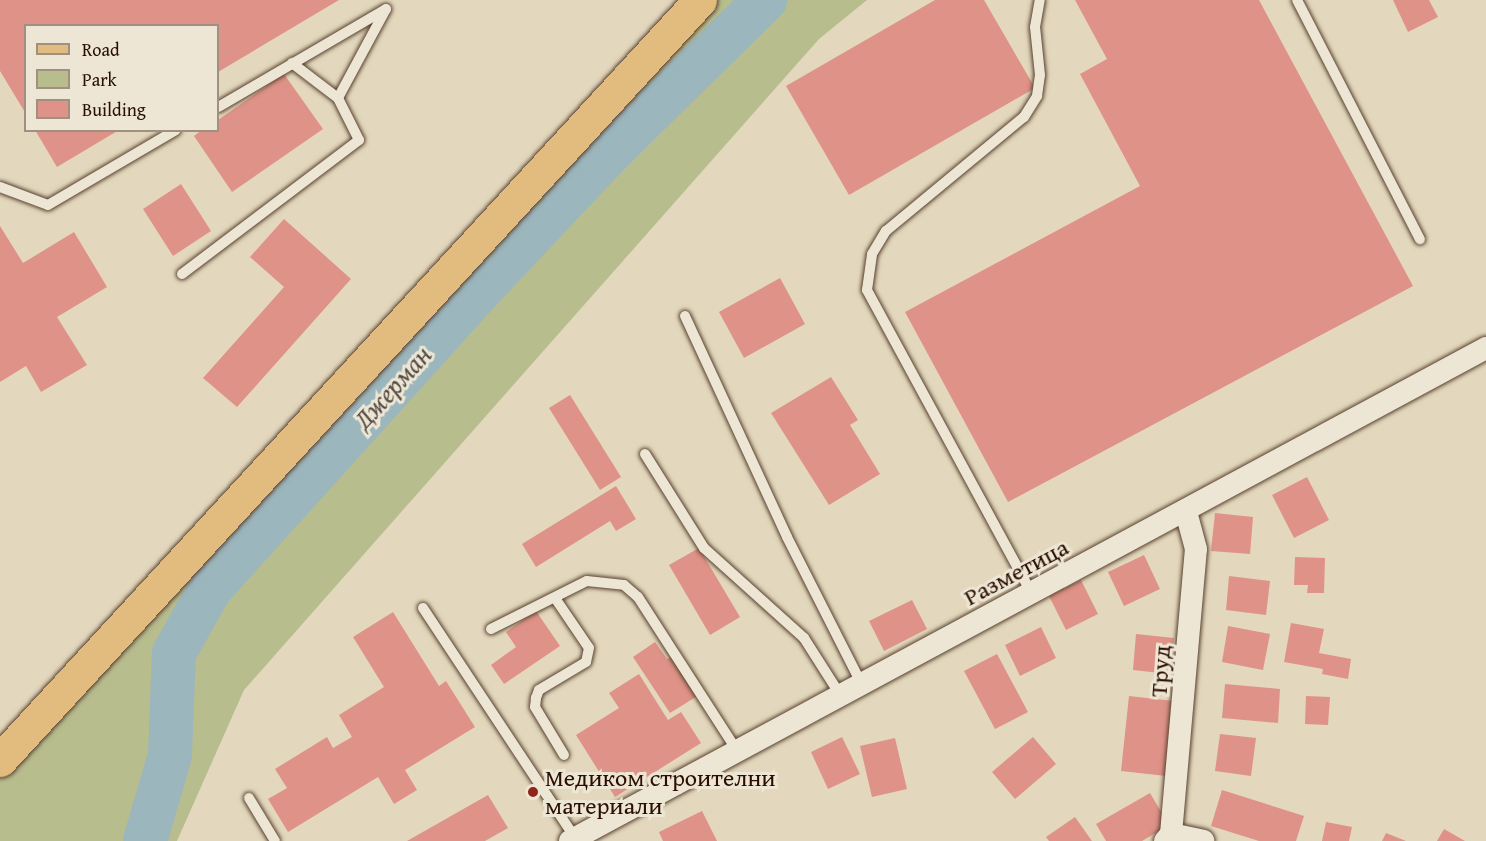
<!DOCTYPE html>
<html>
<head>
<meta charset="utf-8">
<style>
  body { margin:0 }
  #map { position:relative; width:1486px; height:841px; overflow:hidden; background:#e3d8bd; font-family:"Gentium Book Plus",serif }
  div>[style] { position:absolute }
  .green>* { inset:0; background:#b8bd8e }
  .river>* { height:44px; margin:-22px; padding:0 22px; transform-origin:22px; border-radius:22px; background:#9cb6bd }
  .building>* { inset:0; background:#df9287 }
  .roads { filter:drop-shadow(0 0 2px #58412f) drop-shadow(0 0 2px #58412f) }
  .service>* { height:10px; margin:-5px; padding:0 5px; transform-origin:5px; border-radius:5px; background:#ede6d4 }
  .minor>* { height:22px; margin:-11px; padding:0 11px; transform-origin:11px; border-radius:11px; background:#ede6d4 }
  .primary>* { height:33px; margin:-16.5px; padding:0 16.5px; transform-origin:16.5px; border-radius:16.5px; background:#e2bc7e }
  .dots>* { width:16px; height:16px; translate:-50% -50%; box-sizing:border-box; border:3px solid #ede6d4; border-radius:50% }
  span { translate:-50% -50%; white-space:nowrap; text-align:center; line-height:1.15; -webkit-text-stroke:6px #ede6d4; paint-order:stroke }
  .street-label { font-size:24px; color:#2a0f00 }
  .poi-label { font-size:24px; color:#2a0f00 }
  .left { translate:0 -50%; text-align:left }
  .water-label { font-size:26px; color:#524942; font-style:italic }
  .legend { position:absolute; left:24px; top:24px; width:195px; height:108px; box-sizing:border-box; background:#ede6d4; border:2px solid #9f907f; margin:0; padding:8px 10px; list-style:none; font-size:18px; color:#2a0f00 }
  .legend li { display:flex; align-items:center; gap:12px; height:30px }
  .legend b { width:30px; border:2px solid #9f907f }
</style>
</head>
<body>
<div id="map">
  <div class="green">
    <i style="clip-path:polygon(698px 0,867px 0,819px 39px,244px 690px,177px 841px,0 841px,0 759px)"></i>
  </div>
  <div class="river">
    <i style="left:145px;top:841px;width:90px;rotate:-73.8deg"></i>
    <i style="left:170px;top:755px;width:102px;rotate:-87.8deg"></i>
    <i style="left:174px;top:653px;width:73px;rotate:-60.6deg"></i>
    <i style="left:210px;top:589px;width:407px;rotate:-47.9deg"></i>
    <i style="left:483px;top:287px;width:187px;rotate:-46.7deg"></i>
    <i style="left:611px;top:151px;width:216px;rotate:-44.4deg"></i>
  </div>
  <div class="building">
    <i style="clip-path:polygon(0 0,339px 0,218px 72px,218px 26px,26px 26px,26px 114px,0 71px)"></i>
    <i style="clip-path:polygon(935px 0,984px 0,1035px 88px,849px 195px,786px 86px)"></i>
    <i style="clip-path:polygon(1075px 0,1259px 0,1413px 286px,1008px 502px,905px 312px,1140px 186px,1080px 74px,1107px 59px)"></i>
    <i style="clip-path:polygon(1393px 0,1429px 0,1438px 17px,1408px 32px)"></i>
    <i style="clip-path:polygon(284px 74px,323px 129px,232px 192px,194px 136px,202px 130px,218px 130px,218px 120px)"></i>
    <i style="clip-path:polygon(35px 130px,119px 130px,57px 167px)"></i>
    <i style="clip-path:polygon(181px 184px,211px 231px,173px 256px,143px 209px)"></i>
    <i style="clip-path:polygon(284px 219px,351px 279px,237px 407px,203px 378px,284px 287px,250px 257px)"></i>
    <i style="clip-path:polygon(0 226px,23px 263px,74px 232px,107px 287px,57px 317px,87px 365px,41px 392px,26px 366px,0 382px)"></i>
    <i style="clip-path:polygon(780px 278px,805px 324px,744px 358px,719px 312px)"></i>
    <i style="clip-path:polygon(831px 377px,858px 420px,850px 425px,880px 474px,829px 505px,771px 413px)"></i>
    <i style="clip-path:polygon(570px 395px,621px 477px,600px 490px,549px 408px)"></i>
    <i style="clip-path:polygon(1307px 477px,1329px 520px,1294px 538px,1272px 495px)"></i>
    <i style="clip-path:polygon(616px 486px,636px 519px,616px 531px,610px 521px,536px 567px,522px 544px)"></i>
    <i style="clip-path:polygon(1215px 513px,1253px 517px,1250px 554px,1211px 551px)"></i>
    <i style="clip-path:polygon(699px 548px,740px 617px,710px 635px,669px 565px)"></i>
    <i style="clip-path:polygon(1144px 555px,1160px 589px,1124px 606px,1108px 572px)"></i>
    <i style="clip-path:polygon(1295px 557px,1325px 558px,1324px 593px,1307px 593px,1308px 585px,1294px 585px)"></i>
    <i style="clip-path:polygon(1229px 576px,1270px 581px,1266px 615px,1226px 610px)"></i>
    <i style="clip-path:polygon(1081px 580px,1098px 614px,1066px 630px,1049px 596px)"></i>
    <i style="clip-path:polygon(912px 600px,927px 629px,884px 651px,869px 621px)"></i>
    <i style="clip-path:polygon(536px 611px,560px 646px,504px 684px,491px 665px,516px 647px,506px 632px)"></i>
    <i style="clip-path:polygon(393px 612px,439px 686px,446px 681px,475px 727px,405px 770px,417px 790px,394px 804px,378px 777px,288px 832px,268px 799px,287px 788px,275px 769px,327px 737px,333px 748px,352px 737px,339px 715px,384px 687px,353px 637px)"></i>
    <i style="clip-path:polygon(1291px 623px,1324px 629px,1319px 653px,1351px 659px,1348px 679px,1322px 674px,1323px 669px,1284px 662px)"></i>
    <i style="clip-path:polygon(1228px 626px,1270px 634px,1263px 670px,1222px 662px)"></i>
    <i style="clip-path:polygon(1041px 627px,1056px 658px,1020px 676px,1005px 645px)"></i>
    <i style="clip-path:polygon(1136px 634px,1174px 638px,1170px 674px,1133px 670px)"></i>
    <i style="clip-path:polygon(655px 642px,667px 659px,673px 656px,699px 695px,670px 713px,633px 657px)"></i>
    <i style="clip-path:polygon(997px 654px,1028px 712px,995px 729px,964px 671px)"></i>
    <i style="clip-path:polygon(639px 674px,668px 720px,681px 712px,701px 743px,615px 797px,576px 735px,619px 708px,609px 693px)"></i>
    <i style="clip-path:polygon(1225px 684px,1280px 689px,1278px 723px,1222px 718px)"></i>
    <i style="clip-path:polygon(1129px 696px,1174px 701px,1166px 776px,1121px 771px)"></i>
    <i style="clip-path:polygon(1306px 696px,1330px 697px,1328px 725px,1305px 724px)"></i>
    <i style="clip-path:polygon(1220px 734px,1256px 738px,1251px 776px,1215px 771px)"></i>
    <i style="clip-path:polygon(842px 737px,860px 774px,828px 789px,811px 752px)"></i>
    <i style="clip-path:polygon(1033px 737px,1056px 764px,1015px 799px,992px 772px)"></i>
    <i style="clip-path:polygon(895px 738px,907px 789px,872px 797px,860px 746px)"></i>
    <i style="clip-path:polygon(1222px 790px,1304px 816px,1296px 841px,1259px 841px,1211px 826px)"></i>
    <i style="clip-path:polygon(1150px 793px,1169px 825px,1142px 841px,1106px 841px,1096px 824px)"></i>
    <i style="clip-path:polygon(488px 795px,508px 828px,485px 841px,407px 841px)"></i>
    <i style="clip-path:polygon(702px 811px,717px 841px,663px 841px,659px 832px)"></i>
    <i style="clip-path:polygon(1075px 817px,1092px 841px,1049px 841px,1046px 837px)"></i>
    <i style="clip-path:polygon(1326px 822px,1352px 827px,1349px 841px,1322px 841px)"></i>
    <i style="clip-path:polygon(1444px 829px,1465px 841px,1437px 841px)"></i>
    <i style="clip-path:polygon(1386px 833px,1406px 841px,1382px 841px)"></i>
  </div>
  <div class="roads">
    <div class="service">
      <i style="left:1297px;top:0;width:269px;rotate:62.8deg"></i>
      <i style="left:292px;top:63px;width:58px;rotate:37.3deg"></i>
      <i style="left:0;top:187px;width:51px;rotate:20.6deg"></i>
      <i style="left:48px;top:205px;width:148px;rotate:-30.4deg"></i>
      <i style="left:182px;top:274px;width:222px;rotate:-37.1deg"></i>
      <i style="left:359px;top:140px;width:47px;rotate:-116.6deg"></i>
      <i style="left:338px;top:98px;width:101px;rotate:-61.7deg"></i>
      <i style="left:386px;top:9px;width:194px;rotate:149.7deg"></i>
      <i style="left:685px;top:316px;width:243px;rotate:65.2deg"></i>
      <i style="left:787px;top:537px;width:166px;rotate:63.1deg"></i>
      <i style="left:645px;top:454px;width:111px;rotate:57.9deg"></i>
      <i style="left:704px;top:548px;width:135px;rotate:42deg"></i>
      <i style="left:804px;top:638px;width:69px;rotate:57.5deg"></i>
      <i style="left:1032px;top:594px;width:346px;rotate:-118.5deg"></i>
      <i style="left:867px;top:290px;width:36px;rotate:-82deg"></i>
      <i style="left:872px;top:254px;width:27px;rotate:-59deg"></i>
      <i style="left:886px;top:231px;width:179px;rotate:-39.6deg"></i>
      <i style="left:1024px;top:117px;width:25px;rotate:-58deg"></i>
      <i style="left:1037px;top:96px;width:21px;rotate:-82deg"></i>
      <i style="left:1040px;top:75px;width:48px;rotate:-95.9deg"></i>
      <i style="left:1035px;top:27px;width:27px;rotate:-80deg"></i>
      <i style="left:555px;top:598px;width:60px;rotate:55.8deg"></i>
      <i style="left:589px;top:648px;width:14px;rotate:102deg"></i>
      <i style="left:586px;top:662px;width:55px;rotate:149.2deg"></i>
      <i style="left:539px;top:690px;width:9px;rotate:111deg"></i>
      <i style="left:536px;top:698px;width:9px;rotate:96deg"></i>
      <i style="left:535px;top:707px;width:56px;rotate:58.9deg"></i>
      <i style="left:423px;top:608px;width:276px;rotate:56.5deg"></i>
      <i style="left:491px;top:629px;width:107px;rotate:-26.6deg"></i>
      <i style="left:587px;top:581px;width:37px;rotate:6deg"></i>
      <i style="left:624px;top:585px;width:18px;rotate:41deg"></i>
      <i style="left:638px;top:597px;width:184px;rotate:57.2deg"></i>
      <i style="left:249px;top:798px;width:50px;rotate:58.8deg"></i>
    </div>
    <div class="minor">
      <i style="left:1171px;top:834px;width:286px;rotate:-85deg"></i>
      <i style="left:1196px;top:549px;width:38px;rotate:-105deg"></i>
      <i style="left:570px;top:841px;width:1040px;rotate:-28.29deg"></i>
      <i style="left:1165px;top:841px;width:9px;rotate:-49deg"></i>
      <i style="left:1171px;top:834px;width:33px;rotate:12deg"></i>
    </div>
    <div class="primary">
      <i style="left:0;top:760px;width:1033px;rotate:-47.35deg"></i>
    </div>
  </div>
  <div class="dots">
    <i style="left:533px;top:792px;background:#8f2418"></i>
  </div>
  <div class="street-label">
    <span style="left:1016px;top:572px;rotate:-28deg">Разметица</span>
    <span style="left:1160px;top:671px;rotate:-86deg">Труд</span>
  </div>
  <div class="poi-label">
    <span class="left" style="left:545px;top:792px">Медиком строителни<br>материали</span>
  </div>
  <div class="water-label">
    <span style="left:392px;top:387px;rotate:-48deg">Джерман</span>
  </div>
  <ul class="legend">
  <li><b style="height:8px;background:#e2bc7e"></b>Road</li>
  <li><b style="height:16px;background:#b8bd8e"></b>Park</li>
  <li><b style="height:16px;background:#df9287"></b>Building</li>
  </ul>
</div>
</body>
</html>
